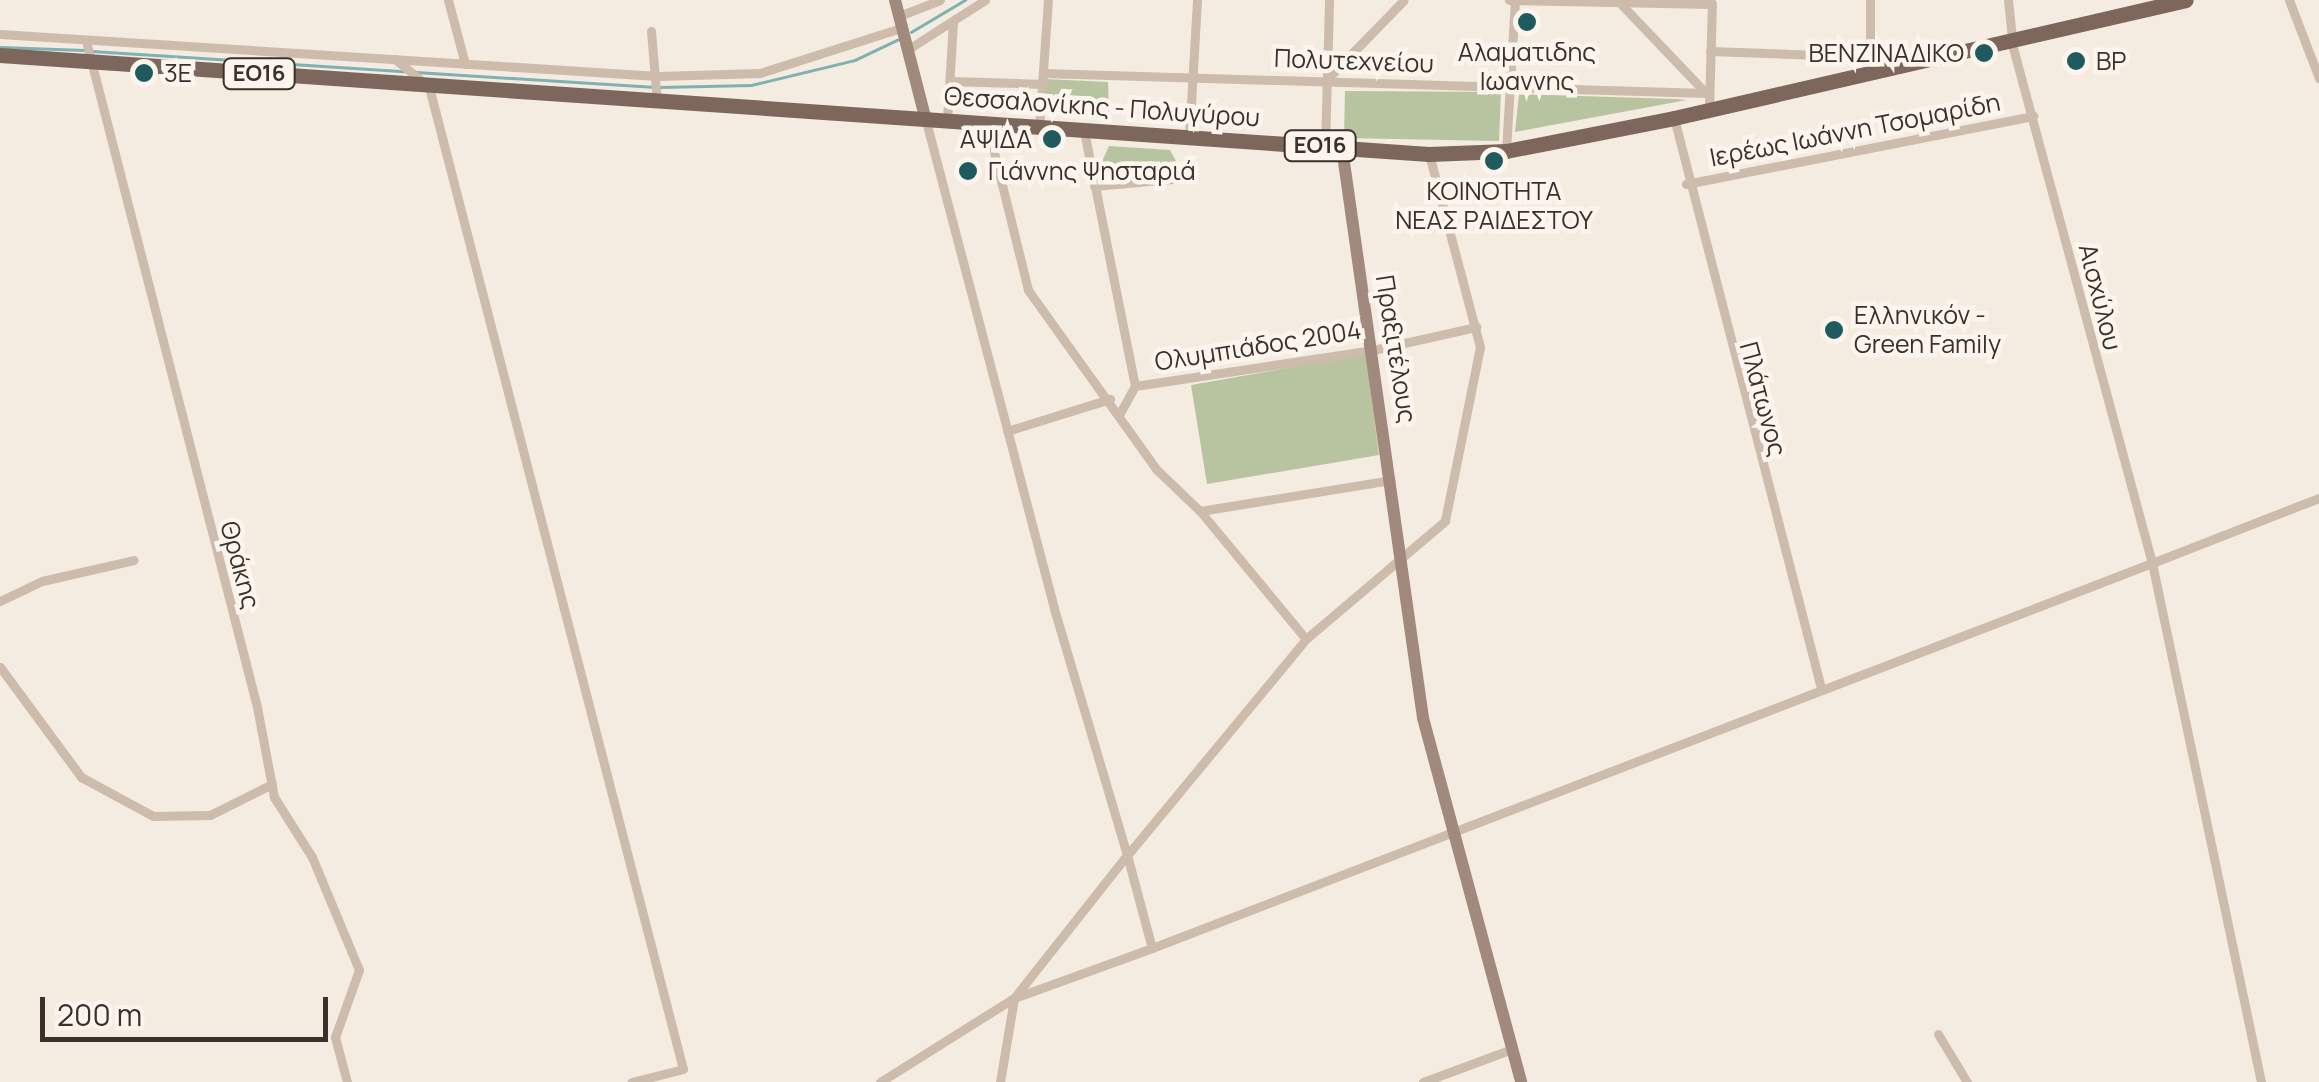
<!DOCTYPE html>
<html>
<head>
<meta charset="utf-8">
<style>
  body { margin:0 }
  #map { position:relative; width:2319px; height:1082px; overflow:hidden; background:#f4ebe1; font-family:Manrope,sans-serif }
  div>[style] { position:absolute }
  .green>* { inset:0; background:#b8c4a0 }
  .stream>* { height:2.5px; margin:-1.25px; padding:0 1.25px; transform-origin:1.25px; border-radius:1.25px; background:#7fb0b2 }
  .street>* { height:9px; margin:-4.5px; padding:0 4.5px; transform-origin:4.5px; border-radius:4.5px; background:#cdbbac }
  .secondary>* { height:12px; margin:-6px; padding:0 6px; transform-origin:6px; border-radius:6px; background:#a18a7d }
  .primary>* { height:15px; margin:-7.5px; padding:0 7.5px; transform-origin:7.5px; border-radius:7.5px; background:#7d675c }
  .dots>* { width:28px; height:28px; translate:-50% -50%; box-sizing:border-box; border:5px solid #fbf5ee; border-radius:50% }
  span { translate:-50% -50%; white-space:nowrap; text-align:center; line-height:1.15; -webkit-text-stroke:9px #fbf5ee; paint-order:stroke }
  .shield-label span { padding:2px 8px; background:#fbf5ee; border:2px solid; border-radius:8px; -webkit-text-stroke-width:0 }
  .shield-label { font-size:22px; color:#3b302b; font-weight:700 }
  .poi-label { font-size:25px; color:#3b302b }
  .right { translate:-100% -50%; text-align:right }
  .left { translate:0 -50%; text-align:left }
  .street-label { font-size:25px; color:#3b302b }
  .scale { position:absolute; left:40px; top:997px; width:288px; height:45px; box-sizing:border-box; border:5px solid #3b302b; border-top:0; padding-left:12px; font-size:30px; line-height:35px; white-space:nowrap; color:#3b302b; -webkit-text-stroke:8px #fbf5ee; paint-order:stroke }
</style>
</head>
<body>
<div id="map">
  <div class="green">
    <i style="clip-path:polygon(1045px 79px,1108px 82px,1109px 113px,1045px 112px)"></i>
    <i style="clip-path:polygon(1345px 91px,1501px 92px,1499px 141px,1344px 138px)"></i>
    <i style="clip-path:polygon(1519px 94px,1676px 99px,1687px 100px,1515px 132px)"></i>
    <i style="clip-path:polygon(1109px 146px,1170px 150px,1179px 167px,1108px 183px,1099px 168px)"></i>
    <i style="clip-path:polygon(1366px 354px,1379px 455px,1207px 484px,1191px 385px)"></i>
  </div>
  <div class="stream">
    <i style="left:911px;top:32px;width:63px;rotate:-30.7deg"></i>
    <i style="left:0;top:47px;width:84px;rotate:2deg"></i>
    <i style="left:92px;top:51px;width:312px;rotate:3.7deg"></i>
    <i style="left:416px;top:72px;width:236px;rotate:3.6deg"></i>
    <i style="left:660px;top:87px;width:91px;rotate:-1.3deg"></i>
    <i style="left:751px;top:85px;width:107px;rotate:-13.5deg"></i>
    <i style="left:855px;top:60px;width:49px;rotate:-25.5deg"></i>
  </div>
  <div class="street">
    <i style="left:448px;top:0;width:66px;rotate:75.1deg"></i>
    <i style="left:1509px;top:0;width:203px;rotate:1.1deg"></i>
    <i style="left:2289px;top:0;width:84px;rotate:69deg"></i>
    <i style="left:1618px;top:1px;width:127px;rotate:46.3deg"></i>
    <i style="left:899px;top:16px;width:44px;rotate:-21.3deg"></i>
    <i style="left:651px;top:31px;width:71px;rotate:85.2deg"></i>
    <i style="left:0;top:34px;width:659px;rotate:3.65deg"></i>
    <i style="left:658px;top:76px;width:102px;rotate:-1.7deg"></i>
    <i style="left:760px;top:73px;width:148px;rotate:-17.7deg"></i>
    <i style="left:86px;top:41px;width:688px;rotate:75.6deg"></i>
    <i style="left:257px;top:707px;width:92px;rotate:79.3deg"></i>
    <i style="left:274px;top:797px;width:71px;rotate:57.7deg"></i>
    <i style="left:312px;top:857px;width:122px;rotate:67.4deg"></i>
    <i style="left:359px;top:970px;width:71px;rotate:109.7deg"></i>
    <i style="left:335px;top:1037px;width:47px;rotate:75.1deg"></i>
    <i style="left:910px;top:48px;width:89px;rotate:-32.6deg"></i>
    <i style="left:1710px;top:51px;width:160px;rotate:2.1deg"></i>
    <i style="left:395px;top:59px;width:44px;rotate:39.5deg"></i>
    <i style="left:429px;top:87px;width:1014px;rotate:75.5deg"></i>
    <i style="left:683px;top:1069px;width:53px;rotate:165.7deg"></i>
    <i style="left:1870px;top:59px;width:59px;rotate:-90deg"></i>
    <i style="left:1043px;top:73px;width:663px;rotate:1.73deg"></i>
    <i style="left:1329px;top:77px;width:107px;rotate:-45.8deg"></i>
    <i style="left:950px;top:81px;width:93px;rotate:1.8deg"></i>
    <i style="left:1709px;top:109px;width:106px;rotate:-88.4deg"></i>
    <i style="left:1674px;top:118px;width:589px;rotate:75.54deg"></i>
    <i style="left:947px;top:120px;width:98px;rotate:-86.5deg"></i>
    <i style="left:987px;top:124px;width:171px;rotate:76.1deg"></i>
    <i style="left:1028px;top:290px;width:220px;rotate:54.4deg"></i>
    <i style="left:1156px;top:469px;width:61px;rotate:43.7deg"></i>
    <i style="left:1200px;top:511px;width:166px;rotate:50.4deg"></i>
    <i style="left:1039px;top:128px;width:128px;rotate:-86deg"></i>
    <i style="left:1084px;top:131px;width:260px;rotate:78.7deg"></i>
    <i style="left:1189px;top:139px;width:139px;rotate:-86.7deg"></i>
    <i style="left:1325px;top:146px;width:146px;rotate:-88.4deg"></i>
    <i style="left:1506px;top:151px;width:151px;rotate:-86.6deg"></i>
    <i style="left:1429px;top:154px;width:200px;rotate:75.2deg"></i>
    <i style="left:1480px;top:347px;width:177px;rotate:101.4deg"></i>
    <i style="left:1445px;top:521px;width:182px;rotate:139.7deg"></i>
    <i style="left:1306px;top:639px;width:281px;rotate:129.6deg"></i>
    <i style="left:1127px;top:855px;width:96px;rotate:75deg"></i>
    <i style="left:1152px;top:948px;width:1072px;rotate:-21.06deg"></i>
    <i style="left:2152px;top:563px;width:533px;rotate:-105.1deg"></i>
    <i style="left:2013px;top:48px;width:48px;rotate:-95.9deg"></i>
    <i style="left:1686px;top:184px;width:354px;rotate:-11.1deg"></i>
    <i style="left:1094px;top:186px;width:89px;rotate:-5.1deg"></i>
    <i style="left:1120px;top:413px;width:31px;rotate:-61deg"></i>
    <i style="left:1135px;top:386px;width:241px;rotate:-8.6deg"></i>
    <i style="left:1373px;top:350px;width:106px;rotate:-12.6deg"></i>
    <i style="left:1007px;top:431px;width:108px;rotate:-17.3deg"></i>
    <i style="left:1200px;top:511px;width:193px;rotate:-9.2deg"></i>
    <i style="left:0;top:601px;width:47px;rotate:-25.5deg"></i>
    <i style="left:42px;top:581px;width:94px;rotate:-12.9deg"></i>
    <i style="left:0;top:667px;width:137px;rotate:53.6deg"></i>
    <i style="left:81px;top:777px;width:82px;rotate:28.4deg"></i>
    <i style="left:153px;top:816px;width:57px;rotate:-1deg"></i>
    <i style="left:210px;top:815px;width:69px;rotate:-26.6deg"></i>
    <i style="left:1938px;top:1034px;width:56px;rotate:58.9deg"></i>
    <i style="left:880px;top:1082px;width:158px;rotate:-32.1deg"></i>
    <i style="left:1014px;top:998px;width:182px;rotate:-51.7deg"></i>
    <i style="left:1127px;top:855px;width:258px;rotate:-106.5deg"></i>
    <i style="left:1054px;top:608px;width:504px;rotate:-104.73deg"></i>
    <i style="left:1000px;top:1082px;width:85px;rotate:-80.5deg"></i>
    <i style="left:1014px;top:998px;width:147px;rotate:-19.9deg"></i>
    <i style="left:1423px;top:1082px;width:95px;rotate:-20.3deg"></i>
    <i style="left:2261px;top:1082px;width:530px;rotate:-101.86deg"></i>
    <i style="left:2152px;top:563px;width:179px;rotate:-21.3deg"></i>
  </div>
  <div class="secondary">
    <i style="left:895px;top:0;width:125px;rotate:75.6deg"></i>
    <i style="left:1342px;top:148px;width:576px;rotate:81.91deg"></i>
    <i style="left:1423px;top:718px;width:377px;rotate:74.9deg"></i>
  </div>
  <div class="primary">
    <i style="left:0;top:55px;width:1432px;rotate:3.96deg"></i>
    <i style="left:1429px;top:154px;width:77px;rotate:-2.2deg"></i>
    <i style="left:1506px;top:151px;width:171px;rotate:-11.1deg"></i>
    <i style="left:1674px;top:118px;width:525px;rotate:-12.98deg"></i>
  </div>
  <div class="dots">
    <i style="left:1527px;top:22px;background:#1f5a5e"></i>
    <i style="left:1984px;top:53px;background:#1f5a5e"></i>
    <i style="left:2076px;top:61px;background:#1f5a5e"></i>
    <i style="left:144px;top:73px;background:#1f5a5e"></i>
    <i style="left:1052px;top:139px;background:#1f5a5e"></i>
    <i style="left:1494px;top:161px;background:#1f5a5e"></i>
    <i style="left:968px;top:171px;background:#1f5a5e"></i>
    <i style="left:1834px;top:330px;background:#1f5a5e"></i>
  </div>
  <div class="shield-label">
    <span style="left:259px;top:74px">ΕΟ16</span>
    <span style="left:1320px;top:146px">ΕΟ16</span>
  </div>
  <div class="poi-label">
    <span style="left:1527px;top:67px">Αλαματιδης<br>Ιωαννης</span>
    <span class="right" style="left:1964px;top:53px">ΒΕΝΖΙΝΑΔΙΚΟ</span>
    <span class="left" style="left:2096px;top:61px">BP</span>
    <span class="left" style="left:164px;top:73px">3Ε</span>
    <span class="right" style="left:1032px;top:139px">ΑΨΙΔΑ</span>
    <span class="left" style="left:988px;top:171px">Γιάννης Ψησταριά</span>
    <span style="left:1494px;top:206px">ΚΟΙΝΟΤΗΤΑ<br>ΝΕΑΣ ΡΑΙΔΕΣΤΟΥ</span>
    <span class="left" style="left:1854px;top:330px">Ελληνικόν -<br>Green Family</span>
  </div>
  <div class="street-label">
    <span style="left:1354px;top:61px;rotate:2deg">Πολυτεχνείου</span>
    <span style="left:1102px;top:107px;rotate:4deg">Θεσσαλονίκης - Πολυγύρου</span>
    <span style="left:1855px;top:130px;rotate:-11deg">Ιερέως Ιωάννη Τσομαρίδη</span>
    <span style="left:2100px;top:297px;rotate:76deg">Αισχύλου</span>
    <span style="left:1258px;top:346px;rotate:-9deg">Ολυμπιάδος 2004</span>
    <span style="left:1396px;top:349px;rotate:81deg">Πραξιτέλους</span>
    <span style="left:1763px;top:399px;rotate:75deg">Πλάτωνος</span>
    <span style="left:240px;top:565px;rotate:75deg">Θράκης</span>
  </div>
  <div class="scale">200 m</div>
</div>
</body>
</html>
